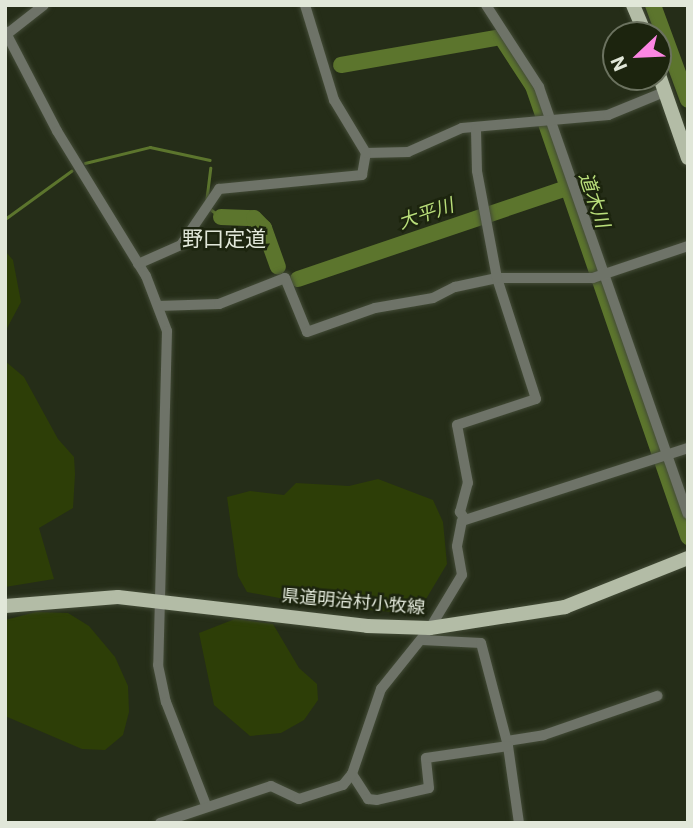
<!DOCTYPE html>
<html>
<head>
<meta charset="utf-8">
<style>
  body { margin:0 }
  #map { position:relative; width:693px; height:828px; overflow:hidden; background:#252d18; font-family:Roboto,"Noto Sans JP",sans-serif }
  div>[style] { position:absolute }
  .green>* { inset:0; background:#2d3e07 }
  .stream>* { height:2.5px; margin:-1.25px; padding:0 1.25px; transform-origin:1.25px; border-radius:1.25px; background:#5c752d }
  .river>* { height:16px; margin:-8px; padding:0 8px; transform-origin:8px; border-radius:8px; background:#5c752d }
  .roads { filter:drop-shadow(0 0 2px #434b37) drop-shadow(0 0 2px #434b37) }
  .minor>* { height:10px; margin:-5px; padding:0 5px; transform-origin:5px; border-radius:5px; background:#6e7368 }
  .major>* { height:14px; margin:-7px; padding:0 7px; transform-origin:7px; border-radius:7px; background:#b3bca6 }
  span { translate:-50% -50%; white-space:nowrap; text-align:center; line-height:1.15; -webkit-text-stroke:5px #1c240e; paint-order:stroke }
  .street-label { font-size:18px; color:#e1e7d9 }
  .water-label { font-size:19px; color:#b9de7a; font-style:italic }
  .quarter-label { font-size:21px; color:#e1e7d9 }
  .frame { position:absolute; inset:0; border:7px solid #e1e7d9; pointer-events:none }
  .north { position:absolute; left:602px; top:21px; width:70px; height:70px; box-sizing:border-box; background:#1c240e; border:2px solid #6b725f; border-radius:50%; rotate:247deg; font-size:19px; font-weight:700; line-height:28px; text-align:center; color:#e1e7d9 }
  .north::after { content:''; display:block; margin:auto; width:24px; height:32px; background:#fc86e3; clip-path:polygon(50% 0,100% 100%,50% 72%,0 100%) }
</style>
</head>
<body>
<div id="map">
  <div class="green">
    <i style="clip-path:polygon(5px 251px,13px 260px,21px 302px,5px 332px)"></i>
    <i style="clip-path:polygon(5px 361px,24px 377px,58px 439px,74px 457px,75px 474px,73px 508px,39px 528px,54px 579px,5px 587px)"></i>
    <i style="clip-path:polygon(378px 479px,433px 500px,443px 522px,447px 564px,417px 614px,322px 606px,247px 592px,238px 576px,227px 497px,250px 491px,284px 495px,296px 483px,349px 486px)"></i>
    <i style="clip-path:polygon(36px 612px,68px 613px,89px 626px,115px 657px,128px 686px,129px 712px,123px 735px,105px 750px,82px 749px,5px 716px,5px 620px)"></i>
    <i style="clip-path:polygon(235px 619px,273px 624px,299px 668px,317px 684px,318px 700px,304px 720px,281px 733px,250px 736px,214px 705px,199px 633px)"></i>
  </div>
  <div class="stream">
    <i style="left:85px;top:163px;width:67px;rotate:-13.8deg"></i>
    <i style="left:150px;top:147px;width:61px;rotate:12.2deg"></i>
    <i style="left:206px;top:203px;width:35px;rotate:-83deg"></i>
    <i style="left:209px;top:208px;width:15px;rotate:37deg"></i>
    <i style="left:5px;top:219px;width:82px;rotate:-36deg"></i>
  </div>
  <div class="river">
    <i style="left:653px;top:5px;width:101px;rotate:69.8deg"></i>
    <i style="left:341px;top:65px;width:162px;rotate:-9.9deg"></i>
    <i style="left:501px;top:37px;width:59px;rotate:56.9deg"></i>
    <i style="left:533px;top:86px;width:477px;rotate:71deg"></i>
    <i style="left:221px;top:217px;width:33px;rotate:2deg"></i>
    <i style="left:254px;top:218px;width:14px;rotate:45deg"></i>
    <i style="left:264px;top:228px;width:41px;rotate:70.3deg"></i>
    <i style="left:298px;top:279px;width:284px;rotate:-18.7deg"></i>
  </div>
  <div class="roads">
    <div class="minor">
      <i style="left:486px;top:5px;width:98px;rotate:57.1deg"></i>
      <i style="left:539px;top:87px;width:452px;rotate:70.8deg"></i>
      <i style="left:5px;top:31px;width:113px;rotate:62.5deg"></i>
      <i style="left:57px;top:131px;width:170px;rotate:58.5deg"></i>
      <i style="left:146px;top:276px;width:59px;rotate:69.1deg"></i>
      <i style="left:167px;top:331px;width:334px;rotate:91.5deg"></i>
      <i style="left:158px;top:665px;width:38px;rotate:78deg"></i>
      <i style="left:166px;top:702px;width:110px;rotate:68.8deg"></i>
      <i style="left:7px;top:34px;width:47px;rotate:-38.1deg"></i>
      <i style="left:366px;top:153px;width:42px;rotate:-1.4deg"></i>
      <i style="left:408px;top:152px;width:59px;rotate:-24deg"></i>
      <i style="left:462px;top:128px;width:147px;rotate:-5.1deg"></i>
      <i style="left:608px;top:115px;width:61px;rotate:-22.3deg"></i>
      <i style="left:138px;top:264px;width:47px;rotate:-23.8deg"></i>
      <i style="left:181px;top:245px;width:68px;rotate:-55.8deg"></i>
      <i style="left:219px;top:189px;width:144px;rotate:-5.6deg"></i>
      <i style="left:362px;top:175px;width:22px;rotate:-80deg"></i>
      <i style="left:366px;top:153px;width:62px;rotate:-121.1deg"></i>
      <i style="left:334px;top:100px;width:99px;rotate:-107deg"></i>
      <i style="left:158px;top:306px;width:61px;rotate:-1.9deg"></i>
      <i style="left:219px;top:304px;width:71px;rotate:-21.5deg"></i>
      <i style="left:285px;top:278px;width:58px;rotate:67.8deg"></i>
      <i style="left:307px;top:332px;width:72px;rotate:-19.4deg"></i>
      <i style="left:375px;top:308px;width:59px;rotate:-9.8deg"></i>
      <i style="left:433px;top:298px;width:25px;rotate:-27deg"></i>
      <i style="left:455px;top:287px;width:43px;rotate:-12.1deg"></i>
      <i style="left:497px;top:278px;width:96px"></i>
      <i style="left:593px;top:278px;width:100px;rotate:-18.6deg"></i>
      <i style="left:465px;top:519px;width:9px;rotate:-126deg"></i>
      <i style="left:460px;top:512px;width:30px;rotate:-75deg"></i>
      <i style="left:468px;top:483px;width:59px;rotate:-100.7deg"></i>
      <i style="left:457px;top:425px;width:83px;rotate:-18.2deg"></i>
      <i style="left:536px;top:399px;width:127px;rotate:-107.9deg"></i>
      <i style="left:497px;top:278px;width:109px;rotate:-100.6deg"></i>
      <i style="left:477px;top:171px;width:42px;rotate:-91.4deg"></i>
      <i style="left:422px;top:640px;width:59px;rotate:2.9deg"></i>
      <i style="left:481px;top:643px;width:106px;rotate:75.3deg"></i>
      <i style="left:508px;top:746px;width:78px;rotate:81.9deg"></i>
      <i style="left:507px;top:741px;width:37px;rotate:-9deg"></i>
      <i style="left:544px;top:735px;width:120px;rotate:-19deg"></i>
      <i style="left:352px;top:774px;width:30px;rotate:57deg"></i>
      <i style="left:368px;top:799px;width:9px;rotate:6deg"></i>
      <i style="left:377px;top:800px;width:53px;rotate:-13deg"></i>
      <i style="left:429px;top:788px;width:30px;rotate:-96deg"></i>
      <i style="left:426px;top:758px;width:83px;rotate:-8.3deg"></i>
      <i style="left:160px;top:823px;width:117px;rotate:-18.4deg"></i>
      <i style="left:271px;top:786px;width:31px;rotate:25deg"></i>
      <i style="left:299px;top:799px;width:46px;rotate:-17.7deg"></i>
      <i style="left:343px;top:785px;width:14px;rotate:-51deg"></i>
      <i style="left:352px;top:774px;width:90px;rotate:-71.2deg"></i>
      <i style="left:381px;top:689px;width:78px;rotate:-51.2deg"></i>
      <i style="left:430px;top:628px;width:62px;rotate:-58.9deg"></i>
      <i style="left:462px;top:575px;width:29px;rotate:-100deg"></i>
      <i style="left:457px;top:546px;width:25px;rotate:-79deg"></i>
      <i style="left:462px;top:521px;width:237px;rotate:-17.9deg"></i>
    </div>
    <div class="major">
      <i style="left:633px;top:5px;width:33px;rotate:67deg"></i>
      <i style="left:658px;top:72px;width:91px;rotate:70.8deg"></i>
      <i style="left:5px;top:606px;width:113px;rotate:-4.6deg"></i>
      <i style="left:118px;top:597px;width:251px;rotate:6.6deg"></i>
      <i style="left:367px;top:626px;width:63px;rotate:1.8deg"></i>
      <i style="left:430px;top:628px;width:137px;rotate:-8.8deg"></i>
      <i style="left:565px;top:607px;width:132px;rotate:-21.7deg"></i>
    </div>
  </div>
  <div class="street-label">
    <span style="left:353px;top:602px;rotate:5deg">県道明治村小牧線</span>
  </div>
  <div class="water-label">
    <span style="left:594px;top:200px;rotate:71deg">道木川</span>
    <span style="left:426px;top:214px;rotate:-19deg">大平川</span>
  </div>
  <div class="quarter-label">
    <span style="left:224px;top:239px">野口定道</span>
  </div>
  <div class="frame"></div>
  <div class="north">N</div>
</div>
</body>
</html>
